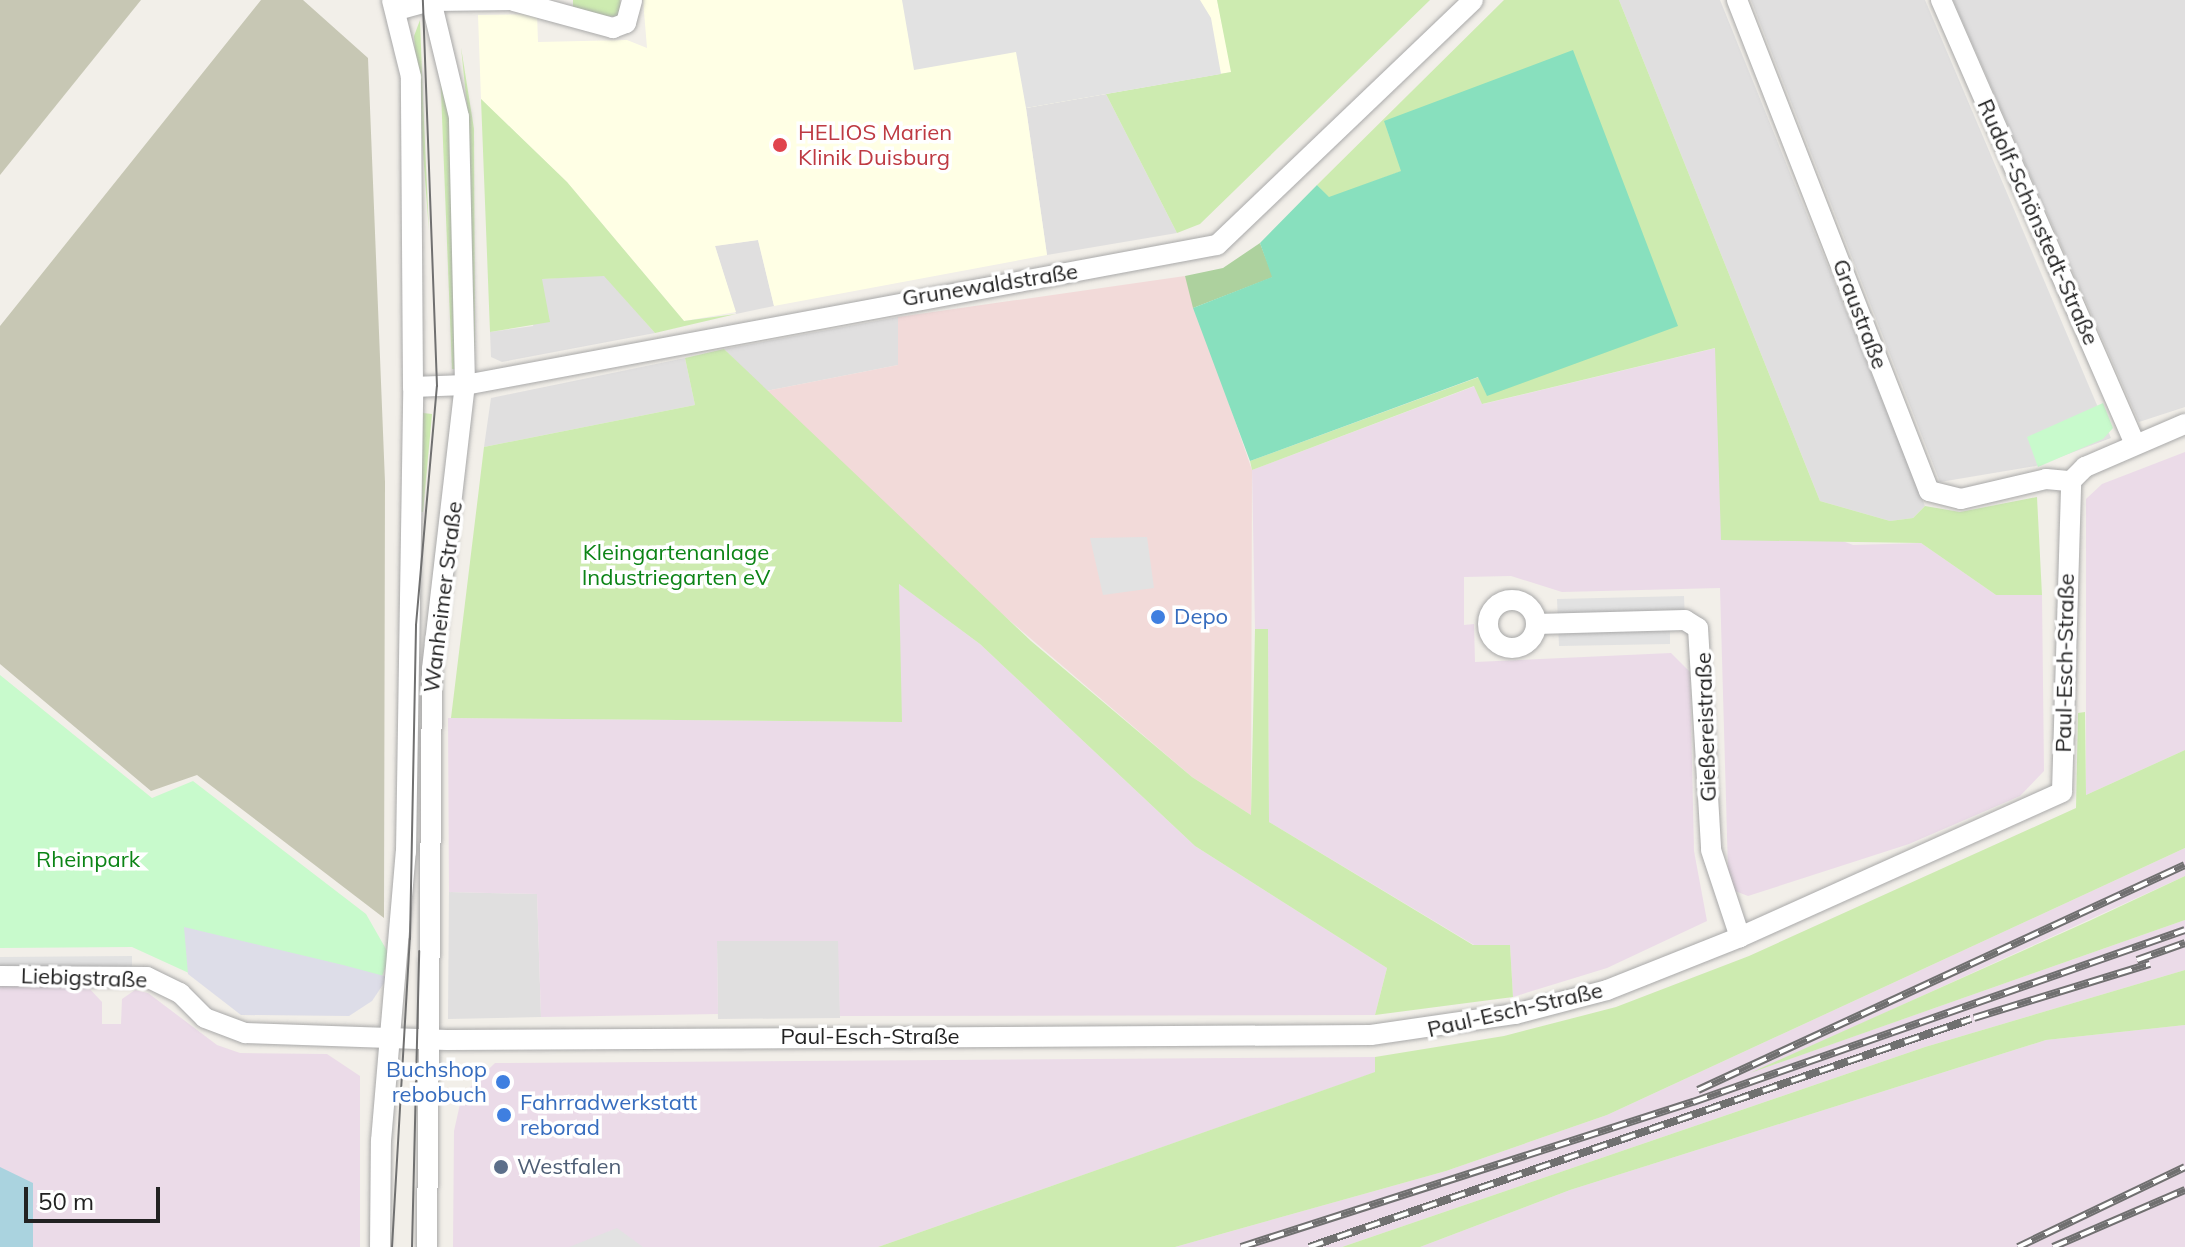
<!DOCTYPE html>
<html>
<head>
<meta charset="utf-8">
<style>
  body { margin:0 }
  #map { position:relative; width:2185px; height:1247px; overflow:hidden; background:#f2efe9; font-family:Mulish,sans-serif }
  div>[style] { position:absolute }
  .residential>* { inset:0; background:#e0dfdf }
  .commercial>* { inset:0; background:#f2dad9 }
  .industrial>* { inset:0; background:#ebdbe8 }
  .education>* { inset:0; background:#ffffe5 }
  .construction>* { inset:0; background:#c7c7b4 }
  .grass>* { inset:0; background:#cdebb0 }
  .forest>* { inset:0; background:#add19e }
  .park>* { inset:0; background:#c8facc }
  .pitch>* { inset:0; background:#88e0be }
  .parking>* { inset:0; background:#e2e2e2 }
  .plaza>* { inset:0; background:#dddde8 }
  .water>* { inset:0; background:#aad3df }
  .roads { filter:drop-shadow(0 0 2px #a9a9a9) drop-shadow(0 0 2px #a9a9a9) }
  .minor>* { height:20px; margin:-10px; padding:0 10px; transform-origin:10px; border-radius:10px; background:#fff }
  .minor>.ring { margin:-10px; padding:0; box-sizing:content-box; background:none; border:20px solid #fff; border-radius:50% }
  .tram>* { height:2px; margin:-1px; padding:0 1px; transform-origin:1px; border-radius:1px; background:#707070 }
  .rail>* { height:8px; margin-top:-4px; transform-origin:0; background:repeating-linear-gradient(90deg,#fff 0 15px,#707070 0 30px); box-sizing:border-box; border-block:2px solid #707070 }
  .dots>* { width:22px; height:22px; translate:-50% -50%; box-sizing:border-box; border:4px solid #fff; border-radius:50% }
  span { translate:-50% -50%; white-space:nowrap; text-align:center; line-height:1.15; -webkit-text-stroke:7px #fff; paint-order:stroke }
  .health-label { font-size:22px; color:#be3a42 }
  .left { translate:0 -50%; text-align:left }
  .street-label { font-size:22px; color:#222 }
  .park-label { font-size:22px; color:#0c8416 }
  .shop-label { font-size:22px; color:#366cbe }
  .right { translate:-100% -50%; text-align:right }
  .service-label { font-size:22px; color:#4e5e75 }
  .scale { position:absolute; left:24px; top:1187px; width:136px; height:36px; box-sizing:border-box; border:4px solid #222; border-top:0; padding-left:10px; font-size:24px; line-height:28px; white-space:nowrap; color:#222; -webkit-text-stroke:6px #fff; paint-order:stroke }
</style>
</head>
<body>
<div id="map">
  <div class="residential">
    <i style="clip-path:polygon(1619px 0,1720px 0,1925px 506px,1913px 518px,1890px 521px,1820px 501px)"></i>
    <i style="clip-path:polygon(1751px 0,1925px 0,2111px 438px,2036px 466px,1940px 482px)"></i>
    <i style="clip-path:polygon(1953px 0,2185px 0,2185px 407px,2139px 422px)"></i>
    <i style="clip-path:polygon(1106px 94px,1177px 233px,1047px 255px,1026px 108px)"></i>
    <i style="clip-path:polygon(758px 240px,774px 306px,736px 314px,715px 246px)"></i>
    <i style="clip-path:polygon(604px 275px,655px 333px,502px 362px,491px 357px,490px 332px,533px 326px,542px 279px)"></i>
    <i style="clip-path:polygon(898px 317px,898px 365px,766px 391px,724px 349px)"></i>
    <i style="clip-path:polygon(685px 358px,695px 405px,484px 447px,491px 398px)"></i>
    <i style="clip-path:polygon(449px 892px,537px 894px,541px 1017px,448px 1019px)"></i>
    <i style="clip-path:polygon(717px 941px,839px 941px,840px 1018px,718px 1019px)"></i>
  </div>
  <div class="commercial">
    <i style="clip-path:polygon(1185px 276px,1252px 470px,1251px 815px,1192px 777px,981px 596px,766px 391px,898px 365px,898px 317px)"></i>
  </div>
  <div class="industrial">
    <i style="clip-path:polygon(1716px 348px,1722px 396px,1832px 537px,1853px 545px,1921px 543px,1996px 595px,2042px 595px,2044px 771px,2020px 796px,1909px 844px,1748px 896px,1735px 891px,1728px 870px,1720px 588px,1562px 592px,1511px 576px,1464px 577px,1464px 625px,1474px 624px,1475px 662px,1671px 653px,1690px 672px,1694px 851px,1707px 921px,1607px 968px,1513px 997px,1510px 945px,1474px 945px,1269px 822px,1268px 629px,1255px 629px,1252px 470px,1475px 386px,1483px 404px)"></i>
    <i style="clip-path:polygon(2185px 452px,2185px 750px,2086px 795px,2086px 499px,2102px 484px)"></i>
    <i style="clip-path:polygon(898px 583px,980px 644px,1195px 846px,1387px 968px,1375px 1015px,840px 1016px,838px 941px,717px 941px,718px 1014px,541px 1017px,537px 894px,449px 892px,448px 718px,901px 722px)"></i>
    <i style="clip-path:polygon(2185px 848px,2185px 876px,1764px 1068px,2185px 920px,2185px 970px,1925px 1047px,1342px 1247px,1175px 1247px,1446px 1171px,1607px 1115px)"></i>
    <i style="clip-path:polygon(0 986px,87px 986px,102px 1002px,102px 1024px,121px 1024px,122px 999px,135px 990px,148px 993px,217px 1045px,240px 1053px,327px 1054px,360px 1076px,360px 1247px,0 1247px)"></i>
    <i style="clip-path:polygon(2185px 1025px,2185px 1247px,1420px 1247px,1570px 1190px,2046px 1040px)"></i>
    <i style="clip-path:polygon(1375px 1057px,1376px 1072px,878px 1247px,453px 1247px,454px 1131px,462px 1095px,495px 1063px)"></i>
  </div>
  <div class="education">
    <i style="clip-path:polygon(643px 0,1217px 0,1232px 72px,1026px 108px,1047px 255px,774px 306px,758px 240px,715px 246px,736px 312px,684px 321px,567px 182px,481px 99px,478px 15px,537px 14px,538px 42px,627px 40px,647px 48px)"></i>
  </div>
  <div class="construction">
    <i style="clip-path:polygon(0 0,141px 0,0 175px)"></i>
    <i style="clip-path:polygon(261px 0,303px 0,368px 58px,385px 482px,384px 918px,197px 775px,151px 791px,0 664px,0 326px)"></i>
  </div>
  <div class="grass">
    <i style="clip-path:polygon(573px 0,620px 0,621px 17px,573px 14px)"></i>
    <i style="clip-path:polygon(1217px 0,1430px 0,1200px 224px,1177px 233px,1106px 94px,1231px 72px)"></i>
    <i style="clip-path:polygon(1504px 0,1619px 0,1820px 501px,1890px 521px,1913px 518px,1925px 506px,1960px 512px,2037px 497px,2042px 595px,1996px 595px,1921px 543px,1721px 540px,1715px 348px,1482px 404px,1474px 386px,1252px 470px,1250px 461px,1479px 377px,1487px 396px,1384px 121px,1402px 171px,1329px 198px,1317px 185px)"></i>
    <i style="clip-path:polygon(420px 20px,423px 100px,429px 231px,414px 36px)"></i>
    <i style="clip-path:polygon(461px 47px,474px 129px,475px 359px,468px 117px)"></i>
    <i style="clip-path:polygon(440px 66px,450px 114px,455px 369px,452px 369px)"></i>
    <i style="clip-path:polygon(481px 99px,567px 182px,684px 321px,736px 314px,655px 333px,604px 276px,542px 279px,550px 322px,490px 332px)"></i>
    <i style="clip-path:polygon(724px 349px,1031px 641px,1192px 777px,1251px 815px,1255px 629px,1268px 629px,1269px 822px,1473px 945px,1510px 945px,1513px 997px,1375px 1015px,1387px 968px,1195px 846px,980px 644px,899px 584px,902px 722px,451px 718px,484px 447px,695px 405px,685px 358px)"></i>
    <i style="clip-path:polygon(423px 413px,432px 414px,423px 512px,421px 512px)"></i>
    <i style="clip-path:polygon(2085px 712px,2086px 795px,2185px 750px,2185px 848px,1607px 1115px,1446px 1171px,1175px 1247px,878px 1247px,1375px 1072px,1375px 1057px,1504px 1036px,1616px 1007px,1749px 956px,2076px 808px,2078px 713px)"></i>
    <i style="clip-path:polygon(2185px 876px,2185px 920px,1750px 1073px,2089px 921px)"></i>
    <i style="clip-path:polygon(2185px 970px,2185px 1025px,2046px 1040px,1570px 1190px,1420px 1247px,1342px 1247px,1925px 1047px)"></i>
  </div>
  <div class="forest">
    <i style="clip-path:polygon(1260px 243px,1273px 277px,1193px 308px,1185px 276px,1223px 268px)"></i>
  </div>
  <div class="park">
    <i style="clip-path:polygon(2103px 403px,2113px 428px,2103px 439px,2038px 467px,2027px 437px)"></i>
    <i style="clip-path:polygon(0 675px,152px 798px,193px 781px,366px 914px,390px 956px,379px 984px,191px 974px,132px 947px,0 948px)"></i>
  </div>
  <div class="pitch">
    <i style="clip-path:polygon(1573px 50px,1678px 326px,1487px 396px,1478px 377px,1250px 461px,1193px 308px,1272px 277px,1260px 243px,1317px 185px,1329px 197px,1401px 171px,1384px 121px)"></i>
  </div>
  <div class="parking">
    <i style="clip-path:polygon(902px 0,1200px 0,1211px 18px,1221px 74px,1026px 108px,1016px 52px,914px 70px)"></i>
    <i style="clip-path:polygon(1147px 537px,1154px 588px,1103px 595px,1090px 538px)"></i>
    <i style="clip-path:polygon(1684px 596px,1685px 620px,1670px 621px,1670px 644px,1559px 646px,1557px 599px)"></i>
    <i style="clip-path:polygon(132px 956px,132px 967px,0 967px,0 957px)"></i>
    <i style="clip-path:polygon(617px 1228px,643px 1247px,569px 1247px)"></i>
  </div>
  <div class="plaza">
    <i style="clip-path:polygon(184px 927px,343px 965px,388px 977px,372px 1001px,349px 1016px,241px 1015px,188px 974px)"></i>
  </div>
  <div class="water">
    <i style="clip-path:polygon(0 1167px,33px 1183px,33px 1247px,0 1247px)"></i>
  </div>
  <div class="roads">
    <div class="minor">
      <i style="left:1737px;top:0;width:527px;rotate:68.64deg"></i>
      <i style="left:1929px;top:491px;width:33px;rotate:14deg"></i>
      <i style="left:1961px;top:499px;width:87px;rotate:-13.2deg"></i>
      <i style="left:2046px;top:479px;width:25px;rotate:5deg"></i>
      <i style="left:1941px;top:0;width:485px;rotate:66.4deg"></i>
      <i style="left:514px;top:1px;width:103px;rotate:15.3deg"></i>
      <i style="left:613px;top:28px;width:14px;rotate:-21deg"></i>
      <i style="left:626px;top:23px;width:24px;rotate:-75deg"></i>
      <i style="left:397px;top:10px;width:35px;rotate:-15deg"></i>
      <i style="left:431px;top:1px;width:86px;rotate:-0.7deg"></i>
      <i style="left:413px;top:387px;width:52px;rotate:-2.2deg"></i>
      <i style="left:465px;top:385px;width:765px;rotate:-10.55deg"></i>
      <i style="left:1217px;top:245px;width:354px;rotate:-43.7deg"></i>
      <i class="ring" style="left:1488px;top:600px;width:28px;height:28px"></i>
      <i style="left:1536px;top:624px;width:149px;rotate:-1.5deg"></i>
      <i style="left:1685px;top:620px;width:15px;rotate:32deg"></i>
      <i style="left:1698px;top:628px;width:222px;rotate:86.6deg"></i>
      <i style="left:1711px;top:850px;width:92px;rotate:71.6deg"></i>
      <i style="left:0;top:976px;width:147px;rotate:0.4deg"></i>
      <i style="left:147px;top:977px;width:37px;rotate:26deg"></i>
      <i style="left:180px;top:993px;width:35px;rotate:45deg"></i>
      <i style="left:205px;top:1018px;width:43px;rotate:20.6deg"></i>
      <i style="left:245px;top:1033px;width:202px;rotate:2deg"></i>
      <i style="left:447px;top:1040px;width:924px;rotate:-0.31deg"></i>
      <i style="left:1371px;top:1035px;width:146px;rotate:-8.3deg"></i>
      <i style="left:1515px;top:1014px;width:95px;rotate:-14.6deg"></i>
      <i style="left:1607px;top:990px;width:143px;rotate:-21.7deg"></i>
      <i style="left:1740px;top:937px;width:353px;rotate:-24.2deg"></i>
      <i style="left:2062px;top:792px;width:311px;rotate:-88.3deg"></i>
      <i style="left:2071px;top:481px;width:20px;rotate:-45deg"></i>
      <i style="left:2085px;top:467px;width:109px;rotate:-23.3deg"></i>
      <i style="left:380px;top:1247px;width:106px;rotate:-89.5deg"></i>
      <i style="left:381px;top:1141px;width:290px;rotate:-85.1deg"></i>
      <i style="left:406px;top:852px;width:465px;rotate:-89.1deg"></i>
      <i style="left:413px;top:387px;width:310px;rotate:-90.4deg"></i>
      <i style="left:411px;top:77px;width:79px;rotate:-103.9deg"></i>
      <i style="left:427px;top:1247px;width:578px;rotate:-89.5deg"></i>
      <i style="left:432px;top:669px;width:286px;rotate:-83.4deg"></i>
      <i style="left:465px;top:385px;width:268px;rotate:-91.3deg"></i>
      <i style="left:459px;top:117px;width:120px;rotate:-103.5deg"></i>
    </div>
  </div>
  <div class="tram">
    <i style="left:392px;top:1247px;width:309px;rotate:-86.7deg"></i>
    <i style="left:410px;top:939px;width:314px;rotate:-88.9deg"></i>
    <i style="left:416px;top:625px;width:240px;rotate:-85deg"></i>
    <i style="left:437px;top:386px;width:386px;rotate:-92.1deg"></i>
    <i style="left:412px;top:1247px;width:296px;rotate:-88.6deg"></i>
  </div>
  <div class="rail">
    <i style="left:2137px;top:960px;width:51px;rotate:-19.5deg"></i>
    <i style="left:1974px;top:1018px;width:184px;rotate:-17.1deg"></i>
    <i style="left:1698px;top:1090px;width:536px;rotate:-24.8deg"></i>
    <i style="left:1241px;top:1247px;width:475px;rotate:-17.8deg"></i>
    <i style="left:1693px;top:1102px;width:521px;rotate:-19.27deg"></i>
    <i style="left:1309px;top:1247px;width:700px;rotate:-19deg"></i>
    <i style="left:2018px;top:1247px;width:185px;rotate:-25.6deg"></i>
    <i style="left:2053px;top:1247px;width:144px;rotate:-23.4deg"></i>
  </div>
  <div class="dots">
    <i style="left:780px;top:145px;background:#e0444e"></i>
    <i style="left:1158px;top:617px;background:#3f7fe0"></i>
    <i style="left:503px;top:1082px;background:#3f7fe0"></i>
    <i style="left:504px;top:1115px;background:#3f7fe0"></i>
    <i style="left:501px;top:1167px;background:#5c6f8a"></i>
  </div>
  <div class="health-label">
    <span class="left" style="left:798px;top:145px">HELIOS Marien<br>Klinik Duisburg</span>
  </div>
  <div class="street-label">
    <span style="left:2038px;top:222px;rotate:66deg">Rudolf-Schönstedt-Straße</span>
    <span style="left:990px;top:285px;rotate:-9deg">Grunewaldstraße</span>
    <span style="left:1860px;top:314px;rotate:69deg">Graustraße</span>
    <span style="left:443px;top:597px;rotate:-83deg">Wanheimer Straße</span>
    <span style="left:2065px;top:663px;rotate:-89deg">Paul-Esch-Straße</span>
    <span style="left:1706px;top:727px;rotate:-92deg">Gießereistraße</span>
    <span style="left:84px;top:978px;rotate:2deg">Liebigstraße</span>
    <span style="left:1515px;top:1010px;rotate:-13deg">Paul-Esch-Straße</span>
    <span style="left:870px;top:1037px">Paul-Esch-Straße</span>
  </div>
  <div class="park-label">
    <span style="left:676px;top:565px">Kleingartenanlage<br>Industriegarten eV</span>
    <span style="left:88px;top:860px">Rheinpark</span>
  </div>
  <div class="shop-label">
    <span class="left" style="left:1174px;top:617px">Depo</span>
    <span class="right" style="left:487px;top:1082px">Buchshop<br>rebobuch</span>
    <span class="left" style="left:520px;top:1115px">Fahrradwerkstatt<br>reborad</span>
  </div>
  <div class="service-label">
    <span class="left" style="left:517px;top:1167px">Westfalen</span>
  </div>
  <div class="scale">50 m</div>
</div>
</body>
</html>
